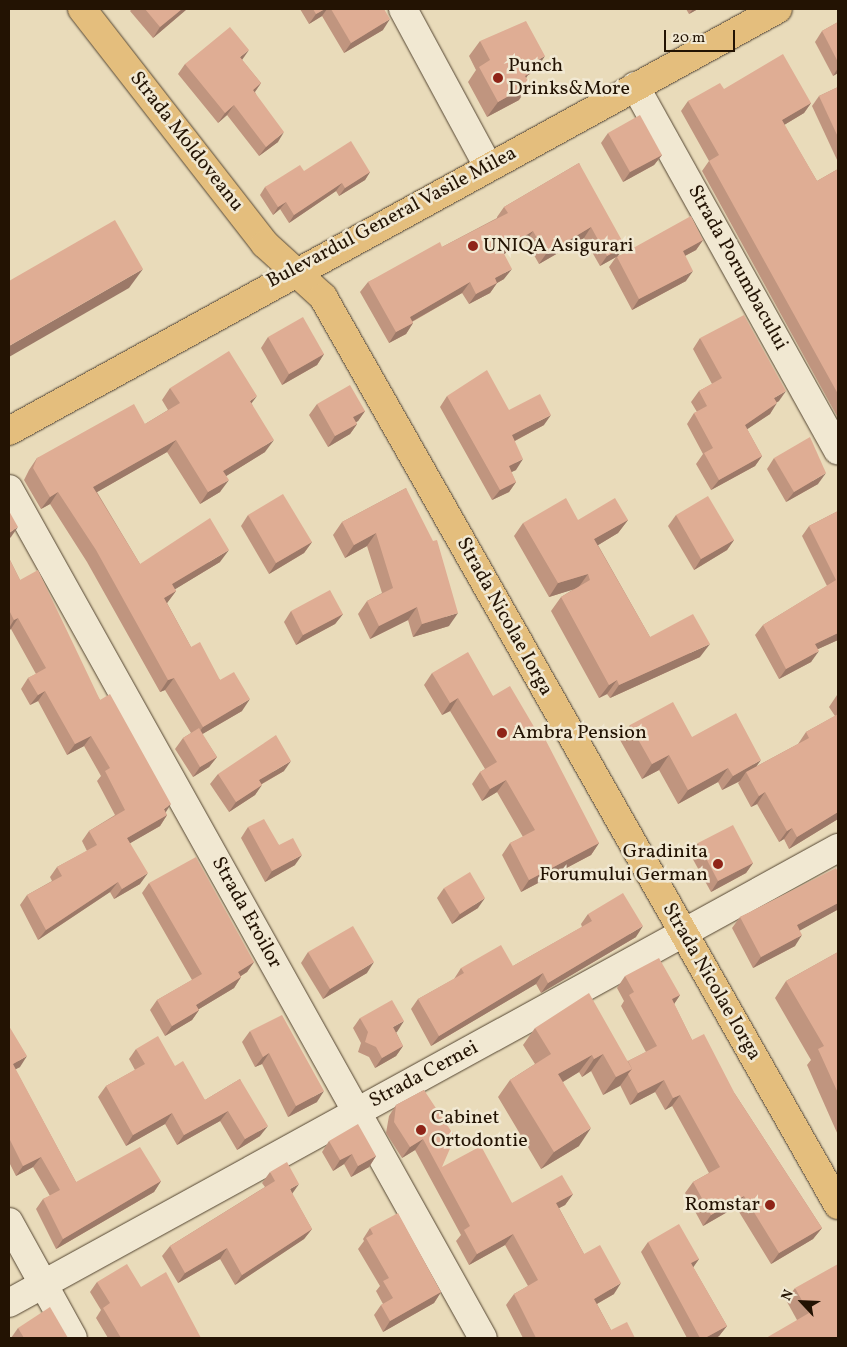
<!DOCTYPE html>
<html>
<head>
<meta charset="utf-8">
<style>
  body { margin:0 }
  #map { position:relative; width:847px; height:1347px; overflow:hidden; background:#e9dbba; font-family:Vollkorn,serif }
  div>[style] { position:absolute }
  .roads { filter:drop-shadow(0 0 1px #544531) drop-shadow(0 0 1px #544531) }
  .minor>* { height:28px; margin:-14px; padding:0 14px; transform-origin:14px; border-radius:14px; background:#f1e8d2 }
  .major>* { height:28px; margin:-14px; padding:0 14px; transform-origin:14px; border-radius:14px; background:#e4be7d }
  .wall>* { inset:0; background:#c0957f }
  .shaded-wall>* { inset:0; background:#9c7968 }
  .building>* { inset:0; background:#dfad94 }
  .dots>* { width:14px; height:14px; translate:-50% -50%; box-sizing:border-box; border:2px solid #f1e8d2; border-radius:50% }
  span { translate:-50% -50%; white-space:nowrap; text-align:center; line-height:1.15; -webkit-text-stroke:5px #f1e8d2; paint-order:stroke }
  .poi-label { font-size:20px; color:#231303 }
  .left { translate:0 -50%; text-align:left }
  .right { translate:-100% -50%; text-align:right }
  .street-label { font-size:20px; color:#231303 }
  .frame { position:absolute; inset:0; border:10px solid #231303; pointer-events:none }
  .north { position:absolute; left:777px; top:1277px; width:50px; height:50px; -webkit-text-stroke:4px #f1e8d2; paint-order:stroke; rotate:295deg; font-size:14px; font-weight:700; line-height:20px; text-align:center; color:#231303 }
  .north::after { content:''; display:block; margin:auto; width:18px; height:22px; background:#231303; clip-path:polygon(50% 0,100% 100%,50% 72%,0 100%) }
  .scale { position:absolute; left:664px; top:30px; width:71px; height:22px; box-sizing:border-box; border:2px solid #231303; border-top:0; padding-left:6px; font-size:15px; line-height:18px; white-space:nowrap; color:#231303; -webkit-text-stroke:4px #f1e8d2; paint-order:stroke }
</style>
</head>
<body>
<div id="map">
  <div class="roads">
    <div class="minor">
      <i style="left:403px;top:9px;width:179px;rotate:61.6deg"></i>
      <i style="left:635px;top:86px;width:417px;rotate:60.9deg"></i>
      <i style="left:9px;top:489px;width:972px;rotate:60.83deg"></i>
      <i style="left:9px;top:1222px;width:132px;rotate:61.1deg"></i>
      <i style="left:9px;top:1303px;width:946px;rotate:-28.76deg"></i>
    </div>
    <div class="major">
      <i style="left:82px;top:9px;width:298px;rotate:52.1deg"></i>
      <i style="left:265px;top:244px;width:79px;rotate:42.4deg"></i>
      <i style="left:323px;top:297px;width:1044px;rotate:60.44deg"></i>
      <i style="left:9px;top:431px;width:877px;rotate:-28.76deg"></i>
    </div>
  </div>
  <div class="wall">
    <i style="clip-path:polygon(132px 9px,187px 9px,153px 38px,130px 11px)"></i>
    <i style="clip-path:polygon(300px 9px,384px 9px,383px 30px,344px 53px,322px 16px,309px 24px)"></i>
    <i style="clip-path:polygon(686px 9px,698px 9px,689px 14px)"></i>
    <i style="clip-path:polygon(838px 22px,838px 73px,833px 76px,815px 42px,822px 31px)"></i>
    <i style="clip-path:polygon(480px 41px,535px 71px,528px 75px,526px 78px,519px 100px,487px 117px,468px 82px,476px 70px,469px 56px)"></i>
    <i style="clip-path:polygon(242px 60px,261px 83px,255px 92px,278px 142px,259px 156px,227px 115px,218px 123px,178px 74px,185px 64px)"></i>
    <i style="clip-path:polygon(838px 87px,838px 162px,812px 106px,819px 96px)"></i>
    <i style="clip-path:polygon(724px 89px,811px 103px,804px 113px,784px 125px,817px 181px,838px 169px,838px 418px,702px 171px,709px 161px,681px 111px,688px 101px)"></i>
    <i style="clip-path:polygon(608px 133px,662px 155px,654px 165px,623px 182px,601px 143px)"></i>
    <i style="clip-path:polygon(579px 163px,618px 256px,703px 240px,696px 250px,685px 256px,686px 281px,632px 310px,609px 267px,616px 257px,600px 266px,584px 238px,539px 264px,526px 241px,504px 254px,504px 279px,497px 283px,490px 293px,469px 304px,462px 293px,412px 322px,413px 323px,406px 334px,389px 343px,360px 292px,368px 282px,442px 247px,497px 218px,497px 217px,504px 207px)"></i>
    <i style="clip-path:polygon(304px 171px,370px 172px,365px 180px,339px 196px,336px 191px,289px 223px,280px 209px,273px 215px,260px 195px,265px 187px)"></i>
    <i style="clip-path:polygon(268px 337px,324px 354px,317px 365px,282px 385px,261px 348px)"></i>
    <i style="clip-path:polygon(700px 338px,779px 401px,776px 402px,770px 414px,747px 429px,762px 456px,755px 466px,711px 490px,696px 464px,703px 454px,687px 424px,694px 413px,697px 412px,691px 402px,699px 391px,712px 384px,693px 349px)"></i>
    <i style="clip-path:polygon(170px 388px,252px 404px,265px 452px,226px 476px,220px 492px,200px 504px,167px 452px,97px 492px,140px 564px,220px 562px,175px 589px,176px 591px,167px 603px,191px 647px,220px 680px,242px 711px,202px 734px,217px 757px,209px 767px,193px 777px,175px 749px,183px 738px,191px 733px,165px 690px,160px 692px,87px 562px,50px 504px,41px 509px,24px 480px,29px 470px,37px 458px,145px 424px,168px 410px,162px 400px)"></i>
    <i style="clip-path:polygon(447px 396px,509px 410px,544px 425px,515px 441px,516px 470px,511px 472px,516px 482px,509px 492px,492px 500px,440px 407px)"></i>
    <i style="clip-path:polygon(317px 404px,365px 411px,358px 421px,356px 422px,357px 424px,350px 434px,328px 447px,309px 415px)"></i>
    <i style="clip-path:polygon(774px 458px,818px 484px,786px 502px,767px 469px)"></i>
    <i style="clip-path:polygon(406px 488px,449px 626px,413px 637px,408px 620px,370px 639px,358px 614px,367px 601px,382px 593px,367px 546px,345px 558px,333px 535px,342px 522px)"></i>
    <i style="clip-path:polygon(838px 511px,838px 640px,818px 649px,811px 662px,779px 679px,755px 635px,763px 625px,827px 586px,802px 536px,809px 526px)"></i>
    <i style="clip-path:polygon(248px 515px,312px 542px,304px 553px,269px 574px,241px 526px)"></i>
    <i style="clip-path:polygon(676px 515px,734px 540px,727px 550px,694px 570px,668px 526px)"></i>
    <i style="clip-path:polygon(578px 520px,628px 520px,618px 533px,598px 545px,650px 637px,700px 657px,610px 698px,607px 694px,599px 698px,551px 611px,561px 597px,574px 589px,549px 597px,514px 536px,523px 523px)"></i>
    <i style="clip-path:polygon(9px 558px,20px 580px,100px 700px,167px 815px,160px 826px,130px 843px,140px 884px,114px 899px,110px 892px,38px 940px,20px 905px,27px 895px,52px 881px,50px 877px,57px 867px,87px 851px,82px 841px,89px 831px,115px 815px,97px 781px,101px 776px,84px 746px,67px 755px,38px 701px,30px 705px,21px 689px,28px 678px,36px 674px,11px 629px,9px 630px)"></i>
    <i style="clip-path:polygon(291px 611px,343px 614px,335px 624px,296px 645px,284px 622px)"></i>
    <i style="clip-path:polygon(432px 673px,493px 696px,599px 843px,591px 855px,521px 892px,502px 855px,510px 843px,523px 837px,497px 792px,482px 801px,472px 784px,480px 772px,485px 769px,450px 711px,442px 715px,424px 685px)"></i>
    <i style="clip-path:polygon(837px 695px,838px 695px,838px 819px,789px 849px,784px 839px,779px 842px,757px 804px,751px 807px,738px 783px,740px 781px,722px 790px,718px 782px,678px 804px,659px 770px,642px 779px,620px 740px,630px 725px,692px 737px,757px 766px,798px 744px,806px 732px,835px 716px,829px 707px)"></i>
    <i style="clip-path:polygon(284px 771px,262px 784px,255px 795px,229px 812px,210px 784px,218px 774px)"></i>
    <i style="clip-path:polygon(248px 827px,279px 845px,295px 865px,265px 882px,241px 838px)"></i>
    <i style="clip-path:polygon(698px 843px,753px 863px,746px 873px,711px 892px,690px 854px)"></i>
    <i style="clip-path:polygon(838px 872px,838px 908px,837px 910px,800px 930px,795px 946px,753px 968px,732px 928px,740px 917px)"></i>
    <i style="clip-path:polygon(149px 883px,254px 962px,247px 972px,241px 976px,241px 977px,234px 988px,199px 1009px,199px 1010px,192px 1020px,165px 1036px,150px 1010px,157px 1000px,192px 980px,142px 893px)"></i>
    <i style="clip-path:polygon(444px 888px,478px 908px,452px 924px,437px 898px)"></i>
    <i style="clip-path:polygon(588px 914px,636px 937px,541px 993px,536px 984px,431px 1046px,411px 1009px,418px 999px,454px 979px,461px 968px,513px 966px,582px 927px,581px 924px)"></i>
    <i style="clip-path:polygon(308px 952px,367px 973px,323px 999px,301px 963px)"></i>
    <i style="clip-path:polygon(838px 952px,838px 1135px,807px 1065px,811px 1060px,775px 998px,786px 981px)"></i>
    <i style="clip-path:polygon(625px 976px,680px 995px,674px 1004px,692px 1040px,735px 1094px,822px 1228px,813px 1239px,771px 1264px,736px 1207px,703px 1226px,685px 1193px,693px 1182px,709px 1173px,672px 1106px,665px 1110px,655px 1092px,630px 1105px,620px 1085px,603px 1095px,591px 1071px,582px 1077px,579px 1072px,563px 1082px,579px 1146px,541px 1169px,498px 1097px,510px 1080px,535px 1064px,523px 1045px,535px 1028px,628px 1061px,646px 1052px,621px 1006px,624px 1001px,617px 988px)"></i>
    <i style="clip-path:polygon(360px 1018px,397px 1032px,396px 1032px,403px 1046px,396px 1056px,375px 1068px,369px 1057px,358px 1052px,361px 1043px,353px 1028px)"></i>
    <i style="clip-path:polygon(9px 1026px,20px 1067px,15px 1069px,76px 1182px,161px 1181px,154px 1192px,56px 1249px,36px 1209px,43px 1199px,50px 1196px,33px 1167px,16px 1176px,9px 1162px)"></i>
    <i style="clip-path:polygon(250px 1031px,317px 1102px,288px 1117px,262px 1064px,255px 1067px,242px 1042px)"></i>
    <i style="clip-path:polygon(136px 1049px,205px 1100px,240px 1079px,260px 1136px,237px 1150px,220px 1121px,177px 1145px,165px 1124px,126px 1146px,98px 1097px,106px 1086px,135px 1070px,129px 1059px)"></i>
    <i style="clip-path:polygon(424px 1090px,442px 1167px,512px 1203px,573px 1194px,565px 1205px,559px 1208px,584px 1254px,614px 1294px,597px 1304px,611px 1330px,635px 1338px,523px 1338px,506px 1305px,514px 1294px,528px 1286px,505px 1245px,469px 1265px,456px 1241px,461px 1235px,415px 1150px,402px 1158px,386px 1133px,389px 1116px,396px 1105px)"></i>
    <i style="clip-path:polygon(329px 1141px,376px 1156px,369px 1167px,351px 1177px,344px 1164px,333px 1171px,322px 1152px)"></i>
    <i style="clip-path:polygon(270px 1172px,292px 1194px,312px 1229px,304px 1239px,235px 1285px,220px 1259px,178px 1283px,162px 1256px,170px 1246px,265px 1187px,262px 1183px)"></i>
    <i style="clip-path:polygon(370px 1228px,441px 1292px,434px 1303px,383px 1332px,374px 1315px,381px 1305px,383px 1304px,376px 1291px,380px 1286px,358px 1249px,364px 1241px,363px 1239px)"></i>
    <i style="clip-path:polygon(648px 1242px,699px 1259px,693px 1267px,727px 1326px,719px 1336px,716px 1338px,687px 1338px,641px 1252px)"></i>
    <i style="clip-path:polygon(97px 1282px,141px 1287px,201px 1338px,108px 1338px,96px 1318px,101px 1310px,90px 1292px)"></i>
    <i style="clip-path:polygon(795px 1288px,838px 1338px,797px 1320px,786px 1300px)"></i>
    <i style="clip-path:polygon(18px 1328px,68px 1338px,11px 1338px)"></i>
  </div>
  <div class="shaded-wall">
    <i style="clip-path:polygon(182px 9px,187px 9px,153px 38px,160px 27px)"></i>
    <i style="clip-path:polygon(325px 9px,327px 9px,322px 16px,309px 24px,316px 14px)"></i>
    <i style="clip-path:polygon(693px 9px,698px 9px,689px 14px)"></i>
    <i style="clip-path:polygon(390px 19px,383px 30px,344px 53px,351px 43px)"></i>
    <i style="clip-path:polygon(249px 50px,242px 60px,233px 67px,240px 57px)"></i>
    <i style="clip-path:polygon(545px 56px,535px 71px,528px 75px,519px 88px,527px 66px)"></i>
    <i style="clip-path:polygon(838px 68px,838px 73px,833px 76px)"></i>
    <i style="clip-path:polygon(261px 83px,254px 93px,253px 90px)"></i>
    <i style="clip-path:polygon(530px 84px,519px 100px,487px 117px,498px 102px)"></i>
    <i style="clip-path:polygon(811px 103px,804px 113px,774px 131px,782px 120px)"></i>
    <i style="clip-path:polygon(234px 105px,227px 115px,218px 123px,225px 113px)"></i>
    <i style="clip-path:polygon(284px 132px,278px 142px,259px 156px,266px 147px)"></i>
    <i style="clip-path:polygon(662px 155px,654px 165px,623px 182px,630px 172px)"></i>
    <i style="clip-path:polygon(370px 172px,365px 180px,339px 196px,345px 188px)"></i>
    <i style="clip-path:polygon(342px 183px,336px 191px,289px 223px,294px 215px)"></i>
    <i style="clip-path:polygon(286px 202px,280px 209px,273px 215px,278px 207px)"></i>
    <i style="clip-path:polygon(591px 227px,584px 238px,539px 264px,546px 254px)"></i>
    <i style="clip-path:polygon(533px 231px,526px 241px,494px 260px,502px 250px)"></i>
    <i style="clip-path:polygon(703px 240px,696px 250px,675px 261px,683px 251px)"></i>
    <i style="clip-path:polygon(625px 246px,618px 256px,600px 266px,607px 256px)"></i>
    <i style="clip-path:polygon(143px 269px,129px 288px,9px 357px,9px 346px)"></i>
    <i style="clip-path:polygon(512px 269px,504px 279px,497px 283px,490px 293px,469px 304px,476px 294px,495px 278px)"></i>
    <i style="clip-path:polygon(693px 271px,686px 281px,632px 310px,639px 299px)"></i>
    <i style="clip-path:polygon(470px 282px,462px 293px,402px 327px,410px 317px)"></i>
    <i style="clip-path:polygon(413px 323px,406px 334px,389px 343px,396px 332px)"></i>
    <i style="clip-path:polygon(324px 354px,317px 365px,282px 385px,289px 374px)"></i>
    <i style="clip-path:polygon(786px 391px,779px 401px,767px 409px,774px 398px)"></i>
    <i style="clip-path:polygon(257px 396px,248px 408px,250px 401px)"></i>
    <i style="clip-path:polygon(777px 403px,770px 414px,737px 436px,745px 425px)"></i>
    <i style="clip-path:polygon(365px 411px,358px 421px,346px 428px,353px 417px)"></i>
    <i style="clip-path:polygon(551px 415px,544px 425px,505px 446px,512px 435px)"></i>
    <i style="clip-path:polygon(357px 424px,350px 434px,328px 447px,335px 436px)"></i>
    <i style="clip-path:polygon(176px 440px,167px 452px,85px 499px,93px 487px)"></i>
    <i style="clip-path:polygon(274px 440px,265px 452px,215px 483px,223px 471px)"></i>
    <i style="clip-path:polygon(762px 456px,755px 466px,711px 490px,719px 480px)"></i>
    <i style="clip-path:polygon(523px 459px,516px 470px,501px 477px,509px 466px)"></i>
    <i style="clip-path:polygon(826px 473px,818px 484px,786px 502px,794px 492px)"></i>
    <i style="clip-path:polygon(229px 480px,220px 492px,200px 504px,208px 492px)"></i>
    <i style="clip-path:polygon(516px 482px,509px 492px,492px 500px,500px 490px)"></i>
    <i style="clip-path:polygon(58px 492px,50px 504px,41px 509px,50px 497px)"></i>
    <i style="clip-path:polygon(628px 520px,618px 533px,585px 553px,594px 539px)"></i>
    <i style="clip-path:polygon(18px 527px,11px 537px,9px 539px,9px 533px)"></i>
    <i style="clip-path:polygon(376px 533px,367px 546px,345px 558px,354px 545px)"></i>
    <i style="clip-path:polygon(734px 540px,727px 550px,694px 570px,701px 559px)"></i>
    <i style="clip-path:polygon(312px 542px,304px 553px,269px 574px,276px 563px)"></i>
    <i style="clip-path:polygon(229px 550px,220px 562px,164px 596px,172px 584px)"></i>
    <i style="clip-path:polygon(588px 574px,578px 588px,549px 597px,558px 583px)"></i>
    <i style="clip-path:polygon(176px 591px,167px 603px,155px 610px,164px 598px)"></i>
    <i style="clip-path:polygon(417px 607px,408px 620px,370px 639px,379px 626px)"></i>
    <i style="clip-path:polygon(458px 613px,449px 626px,413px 637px,422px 624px)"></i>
    <i style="clip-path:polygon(343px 614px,335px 624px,296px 645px,303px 635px)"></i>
    <i style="clip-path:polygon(18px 618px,11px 629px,9px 630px,9px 628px,14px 620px)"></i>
    <i style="clip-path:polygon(838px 633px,838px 640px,807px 654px,815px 644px)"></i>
    <i style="clip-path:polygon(710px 644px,700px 657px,610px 698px,619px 685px)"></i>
    <i style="clip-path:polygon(819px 651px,811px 662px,779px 679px,786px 669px)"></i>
    <i style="clip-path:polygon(174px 678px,165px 690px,160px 692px,168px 680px)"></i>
    <i style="clip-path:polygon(617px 680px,607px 694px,599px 698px,609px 685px)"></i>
    <i style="clip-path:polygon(45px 691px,38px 701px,30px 705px,38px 695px)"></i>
    <i style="clip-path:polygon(458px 698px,450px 711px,442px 715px,450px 703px)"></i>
    <i style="clip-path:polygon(250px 699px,242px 711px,194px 739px,203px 727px)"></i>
    <i style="clip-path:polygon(91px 736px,84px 746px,67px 755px,75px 744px)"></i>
    <i style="clip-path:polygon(669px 755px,659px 770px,642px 779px,652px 764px)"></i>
    <i style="clip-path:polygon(217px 757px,209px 767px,193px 777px,200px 767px)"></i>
    <i style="clip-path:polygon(761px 760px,751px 774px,746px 772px,740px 781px,722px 790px,733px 776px)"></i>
    <i style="clip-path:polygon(291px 761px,284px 771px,251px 790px,259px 780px)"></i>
    <i style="clip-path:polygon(728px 768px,718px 782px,678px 804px,688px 790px)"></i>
    <i style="clip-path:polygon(506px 780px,497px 792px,482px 801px,490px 789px)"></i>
    <i style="clip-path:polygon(262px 785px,255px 795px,229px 812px,236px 802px)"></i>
    <i style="clip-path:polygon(765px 792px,757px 804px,751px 807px,759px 796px)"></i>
    <i style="clip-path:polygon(171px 804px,164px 815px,164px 809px)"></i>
    <i style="clip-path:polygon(838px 812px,838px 819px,789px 849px,797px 837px)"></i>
    <i style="clip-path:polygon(167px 815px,160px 826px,120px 849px,127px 838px)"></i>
    <i style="clip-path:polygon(792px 828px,784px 839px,779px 842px,787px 831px)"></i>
    <i style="clip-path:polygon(599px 843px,591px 855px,521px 892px,529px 880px)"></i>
    <i style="clip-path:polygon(302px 855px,295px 865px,265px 882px,272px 871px)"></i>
    <i style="clip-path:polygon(753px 863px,746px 873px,711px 892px,718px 881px)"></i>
    <i style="clip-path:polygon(148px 873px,140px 884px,114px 899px,122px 889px)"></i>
    <i style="clip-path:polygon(118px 882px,110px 892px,38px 940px,46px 930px)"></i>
    <i style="clip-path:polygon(485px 898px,478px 908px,452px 924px,460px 914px)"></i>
    <i style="clip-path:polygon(838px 903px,838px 908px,837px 910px,790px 936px,797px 925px)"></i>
    <i style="clip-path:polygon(643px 926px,636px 937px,541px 993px,548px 983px)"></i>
    <i style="clip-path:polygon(802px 935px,795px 946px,753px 968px,761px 957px)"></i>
    <i style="clip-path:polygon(254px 962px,247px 972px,231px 982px,238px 972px)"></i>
    <i style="clip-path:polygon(374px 962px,367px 973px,323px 999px,330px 989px)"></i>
    <i style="clip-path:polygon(543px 973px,536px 984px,431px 1046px,439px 1036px)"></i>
    <i style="clip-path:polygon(241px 977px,234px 988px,189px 1015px,196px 1005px)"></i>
    <i style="clip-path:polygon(680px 995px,672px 1007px,672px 999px)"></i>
    <i style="clip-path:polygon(199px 1010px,192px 1020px,165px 1036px,172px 1026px)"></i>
    <i style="clip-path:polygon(404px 1021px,397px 1032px,386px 1038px,393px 1027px)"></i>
    <i style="clip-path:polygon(403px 1046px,396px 1056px,375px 1068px,382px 1058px)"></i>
    <i style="clip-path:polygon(269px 1053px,262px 1064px,255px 1067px,263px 1057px)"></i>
    <i style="clip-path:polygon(603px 1054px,591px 1071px,582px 1077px,594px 1059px)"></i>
    <i style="clip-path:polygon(592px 1055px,579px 1072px,546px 1092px,558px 1074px)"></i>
    <i style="clip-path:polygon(27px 1056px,20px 1067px,9px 1073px,13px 1064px)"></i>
    <i style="clip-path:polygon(632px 1069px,620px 1086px,603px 1095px,616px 1077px)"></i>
    <i style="clip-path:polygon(664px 1080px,655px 1092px,630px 1105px,638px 1093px)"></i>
    <i style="clip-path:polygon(324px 1091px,317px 1102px,288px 1117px,296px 1106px)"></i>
    <i style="clip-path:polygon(680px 1095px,672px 1106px,665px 1110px,673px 1098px)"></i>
    <i style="clip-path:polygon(228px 1111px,220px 1121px,177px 1145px,184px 1135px)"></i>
    <i style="clip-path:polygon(172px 1113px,165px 1124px,126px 1146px,133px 1135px)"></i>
    <i style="clip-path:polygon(268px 1126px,260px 1136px,237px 1150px,245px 1139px)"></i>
    <i style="clip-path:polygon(591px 1128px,579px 1146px,541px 1169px,554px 1152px)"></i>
    <i style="clip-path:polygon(423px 1139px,415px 1150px,402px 1158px,410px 1147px)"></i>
    <i style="clip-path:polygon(352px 1154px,344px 1164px,333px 1171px,340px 1160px)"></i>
    <i style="clip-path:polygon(376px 1156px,369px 1167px,351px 1177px,358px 1166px)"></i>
    <i style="clip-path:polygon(41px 1157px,33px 1167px,16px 1176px,23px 1166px)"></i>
    <i style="clip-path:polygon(161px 1181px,154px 1192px,56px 1249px,63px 1239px)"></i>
    <i style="clip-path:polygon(299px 1184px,292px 1194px,290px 1189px)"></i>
    <i style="clip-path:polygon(573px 1194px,565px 1205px,548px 1214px,556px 1203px)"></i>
    <i style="clip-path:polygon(744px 1196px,736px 1207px,703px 1226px,711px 1215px)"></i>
    <i style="clip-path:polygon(822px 1228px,813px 1239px,771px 1264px,779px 1253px)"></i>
    <i style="clip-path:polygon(312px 1229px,304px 1239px,235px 1285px,242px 1275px)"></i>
    <i style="clip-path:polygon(513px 1234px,505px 1245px,469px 1265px,477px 1254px)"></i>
    <i style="clip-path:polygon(227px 1248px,220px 1259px,178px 1283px,185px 1273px)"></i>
    <i style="clip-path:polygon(699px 1259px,692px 1269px,691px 1263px)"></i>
    <i style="clip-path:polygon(621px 1283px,614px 1294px,586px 1310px,594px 1299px)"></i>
    <i style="clip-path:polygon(441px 1292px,434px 1303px,383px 1332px,390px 1321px)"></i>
    <i style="clip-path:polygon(727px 1326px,719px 1336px,716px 1338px,705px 1338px)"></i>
  </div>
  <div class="building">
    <i style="clip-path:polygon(145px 9px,182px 9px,160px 27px)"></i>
    <i style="clip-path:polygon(313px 9px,325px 9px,316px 14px)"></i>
    <i style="clip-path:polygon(331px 9px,384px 9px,390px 19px,351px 43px)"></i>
    <i style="clip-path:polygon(526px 21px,545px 56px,527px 66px,530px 73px,525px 76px,530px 84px,498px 102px,479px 67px,490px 60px,480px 41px)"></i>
    <i style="clip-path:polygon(838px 22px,838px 62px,822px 31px)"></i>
    <i style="clip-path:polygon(230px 27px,249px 50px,240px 57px,261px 83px,253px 90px,284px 132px,266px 147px,234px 105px,225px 113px,185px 64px)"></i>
    <i style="clip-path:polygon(783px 54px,811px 103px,782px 120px,817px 181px,838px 169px,838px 394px,709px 161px,719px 155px,688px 101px,720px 83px,724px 89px)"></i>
    <i style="clip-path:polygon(838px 87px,838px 137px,819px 96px)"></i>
    <i style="clip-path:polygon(640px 115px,662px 155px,630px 172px,608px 133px)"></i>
    <i style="clip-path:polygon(351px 141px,370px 172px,345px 188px,342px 183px,294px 215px,286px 202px,278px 207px,265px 187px,300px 165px,304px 171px)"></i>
    <i style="clip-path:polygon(579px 163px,625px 246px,607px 256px,591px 227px,546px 254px,533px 231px,502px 250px,512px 269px,495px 278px,497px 283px,476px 294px,470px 282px,410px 317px,413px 323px,396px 332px,368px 282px,440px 242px,442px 247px,508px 213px,504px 207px)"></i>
    <i style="clip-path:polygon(691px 216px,703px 240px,683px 251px,693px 271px,639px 299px,617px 257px)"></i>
    <i style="clip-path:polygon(115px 220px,143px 269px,9px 346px,9px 281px)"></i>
    <i style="clip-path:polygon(744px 315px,786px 391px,774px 398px,777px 403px,745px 425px,762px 456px,719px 480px,704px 453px,713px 448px,694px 413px,707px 406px,699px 391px,722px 378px,700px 338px)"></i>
    <i style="clip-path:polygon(303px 317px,324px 354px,289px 374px,268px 337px)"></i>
    <i style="clip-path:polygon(229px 351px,257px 396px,250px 401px,274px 440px,223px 471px,229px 480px,208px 492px,176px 440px,93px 487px,140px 564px,210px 518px,229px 550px,172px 584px,176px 591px,164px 598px,191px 647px,200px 642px,220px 680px,234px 672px,250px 699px,203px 727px,174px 678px,168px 680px,96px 550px,58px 492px,50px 497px,33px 468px,37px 458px,134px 404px,145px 424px,180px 403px,170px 388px)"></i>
    <i style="clip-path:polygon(487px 370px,509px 410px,540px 394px,551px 415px,512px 435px,523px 459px,509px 466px,516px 482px,500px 490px,447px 396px)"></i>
    <i style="clip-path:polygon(350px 385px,365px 411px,353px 417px,357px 424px,335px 436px,317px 404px)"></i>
    <i style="clip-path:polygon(810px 437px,826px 473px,794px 492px,774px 458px)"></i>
    <i style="clip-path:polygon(406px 488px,433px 541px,437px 540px,458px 613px,422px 624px,417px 607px,379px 626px,367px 601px,393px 588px,376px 533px,354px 545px,342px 522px)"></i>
    <i style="clip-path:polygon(283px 494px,312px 542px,276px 563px,248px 515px)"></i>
    <i style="clip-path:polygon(708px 496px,734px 540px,701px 559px,676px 515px)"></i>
    <i style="clip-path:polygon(566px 498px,578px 520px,615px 498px,628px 520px,594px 539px,650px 637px,693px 614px,710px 644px,619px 685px,617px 680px,609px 685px,561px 597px,590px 580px,588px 574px,558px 583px,523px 523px)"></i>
    <i style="clip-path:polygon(9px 511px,18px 527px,9px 533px)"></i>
    <i style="clip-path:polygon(838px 511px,838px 633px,815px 644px,819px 651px,786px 669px,763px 625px,836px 580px,809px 526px)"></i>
    <i style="clip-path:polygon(9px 558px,20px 580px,38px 570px,100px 700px,110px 694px,171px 804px,164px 809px,167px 815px,127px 838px,148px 873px,122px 889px,118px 882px,46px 930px,27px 895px,62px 876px,57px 867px,97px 845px,89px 831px,125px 810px,105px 771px,110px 768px,91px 736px,75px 744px,45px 691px,38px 695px,28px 678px,46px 668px,18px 618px,14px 620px,9px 610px)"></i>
    <i style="clip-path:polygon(330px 590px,343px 614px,303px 635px,291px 611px)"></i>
    <i style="clip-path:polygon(468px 652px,493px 696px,510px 686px,540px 737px,543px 735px,599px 843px,529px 880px,510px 843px,535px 830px,506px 780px,490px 789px,480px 772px,497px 762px,458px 698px,450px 703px,432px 673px)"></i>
    <i style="clip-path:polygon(673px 702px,692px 737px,736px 713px,761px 760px,733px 776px,728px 768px,688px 790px,669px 755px,652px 764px,630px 725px)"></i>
    <i style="clip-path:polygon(838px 714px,838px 812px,797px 837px,792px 828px,787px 831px,765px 792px,759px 796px,746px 772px,809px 738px,806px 732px)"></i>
    <i style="clip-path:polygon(199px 728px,217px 757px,200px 767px,183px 738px)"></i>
    <i style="clip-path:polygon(276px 735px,291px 761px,259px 780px,262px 785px,236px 802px,218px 774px)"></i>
    <i style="clip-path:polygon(264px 819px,279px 845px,293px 838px,302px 855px,272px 871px,248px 827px)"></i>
    <i style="clip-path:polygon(733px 825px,753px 863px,718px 881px,698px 843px)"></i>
    <i style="clip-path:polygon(196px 857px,254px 962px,238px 972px,241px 977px,196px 1005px,199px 1010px,172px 1026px,157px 1000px,202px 974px,149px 883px)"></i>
    <i style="clip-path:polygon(836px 868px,838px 872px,838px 903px,797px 925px,802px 935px,761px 957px,740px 917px)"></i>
    <i style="clip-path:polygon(470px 872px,485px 898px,460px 914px,444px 888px)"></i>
    <i style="clip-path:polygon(623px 893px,643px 926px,548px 983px,543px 973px,439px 1036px,418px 999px,464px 973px,461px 968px,501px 945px,513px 966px,592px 921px,588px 914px)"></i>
    <i style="clip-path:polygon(353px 926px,374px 962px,330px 989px,308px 952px)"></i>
    <i style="clip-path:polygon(838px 952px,838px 1093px,818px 1049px,824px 1046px,786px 981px)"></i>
    <i style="clip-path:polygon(659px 958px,680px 995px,672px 999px,692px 1040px,704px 1034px,735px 1094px,822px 1228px,779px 1253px,744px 1196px,711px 1215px,693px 1182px,720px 1167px,680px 1095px,673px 1098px,664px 1080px,638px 1093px,628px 1074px,632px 1069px,628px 1061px,657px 1046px,629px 995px,634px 992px,625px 976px)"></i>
    <i style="clip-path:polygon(589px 993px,632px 1069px,616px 1077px,603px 1054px,594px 1059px,592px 1055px,558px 1074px,591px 1128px,554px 1152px,510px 1080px,551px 1054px,535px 1028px)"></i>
    <i style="clip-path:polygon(392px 1000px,404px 1021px,393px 1027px,403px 1046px,382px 1058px,376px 1047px,365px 1042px,368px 1032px,360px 1018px)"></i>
    <i style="clip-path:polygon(282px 1015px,324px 1091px,296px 1106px,269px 1053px,263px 1057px,250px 1031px)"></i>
    <i style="clip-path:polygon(9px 1026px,27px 1056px,13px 1064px,76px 1182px,140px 1147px,161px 1181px,63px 1239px,43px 1199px,60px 1190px,41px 1157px,23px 1166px,9px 1138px)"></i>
    <i style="clip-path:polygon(158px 1036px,175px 1066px,183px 1061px,205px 1100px,240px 1079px,268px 1126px,245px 1139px,228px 1111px,184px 1135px,172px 1113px,133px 1135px,106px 1086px,145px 1064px,136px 1049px)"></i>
    <i style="clip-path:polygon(424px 1090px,455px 1137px,442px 1167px,481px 1146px,512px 1203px,562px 1175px,573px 1194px,556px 1203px,584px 1254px,600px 1245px,621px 1283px,594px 1299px,611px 1330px,627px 1322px,635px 1338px,536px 1338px,514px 1294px,538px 1280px,513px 1234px,477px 1254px,464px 1230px,470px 1226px,423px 1139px,410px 1147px,394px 1122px,396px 1105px)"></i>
    <i style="clip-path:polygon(358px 1124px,376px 1156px,358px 1166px,352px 1154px,340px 1160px,329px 1141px)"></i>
    <i style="clip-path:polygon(287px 1162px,299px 1184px,290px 1189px,312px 1229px,242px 1275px,227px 1248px,185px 1273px,170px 1246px,275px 1181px,270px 1172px)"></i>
    <i style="clip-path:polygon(398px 1213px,441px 1292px,390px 1321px,381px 1305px,393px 1298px,383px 1281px,389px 1278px,366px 1238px,373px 1234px,370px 1228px)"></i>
    <i style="clip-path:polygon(679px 1224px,699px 1259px,691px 1263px,727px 1326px,705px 1338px,700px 1338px,648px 1242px)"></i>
    <i style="clip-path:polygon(127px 1264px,141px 1287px,166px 1272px,201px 1338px,121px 1338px,103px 1308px,110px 1303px,97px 1282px)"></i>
    <i style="clip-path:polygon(838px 1264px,838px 1338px,766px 1338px,809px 1313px,795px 1288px)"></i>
    <i style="clip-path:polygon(50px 1307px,68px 1338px,24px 1338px,18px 1328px)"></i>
  </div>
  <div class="dots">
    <i style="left:498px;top:78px;background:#8f2418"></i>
    <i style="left:473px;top:246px;background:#8f2418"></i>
    <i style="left:502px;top:733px;background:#8f2418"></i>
    <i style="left:718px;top:864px;background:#8f2418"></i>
    <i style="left:421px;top:1130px;background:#8f2418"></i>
    <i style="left:770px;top:1205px;background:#8f2418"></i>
  </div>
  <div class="poi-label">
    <span class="left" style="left:508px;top:78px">Punch<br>Drinks&amp;More</span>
    <span class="left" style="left:483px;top:246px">UNIQA Asigurari</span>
    <span class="left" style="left:512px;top:733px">Ambra Pension</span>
    <span class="right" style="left:708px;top:864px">Gradinita<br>Forumului German</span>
    <span class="left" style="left:431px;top:1130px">Cabinet<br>Ortodontie</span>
    <span class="right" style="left:760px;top:1205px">Romstar</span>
  </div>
  <div class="street-label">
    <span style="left:186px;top:142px;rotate:52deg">Strada Moldoveanu</span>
    <span style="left:392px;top:218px;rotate:-28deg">Bulevardul General Vasile Milea</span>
    <span style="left:737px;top:268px;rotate:61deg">Strada Porumbacului</span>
    <span style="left:504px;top:617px;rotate:61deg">Strada Nicolae Iorga</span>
    <span style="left:246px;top:913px;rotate:61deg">Strada Eroilor</span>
    <span style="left:711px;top:982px;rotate:60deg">Strada Nicolae Iorga</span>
    <span style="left:424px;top:1075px;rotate:-28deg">Strada Cernei</span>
  </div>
  <div class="frame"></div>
  <div class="north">N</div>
  <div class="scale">20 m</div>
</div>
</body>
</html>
